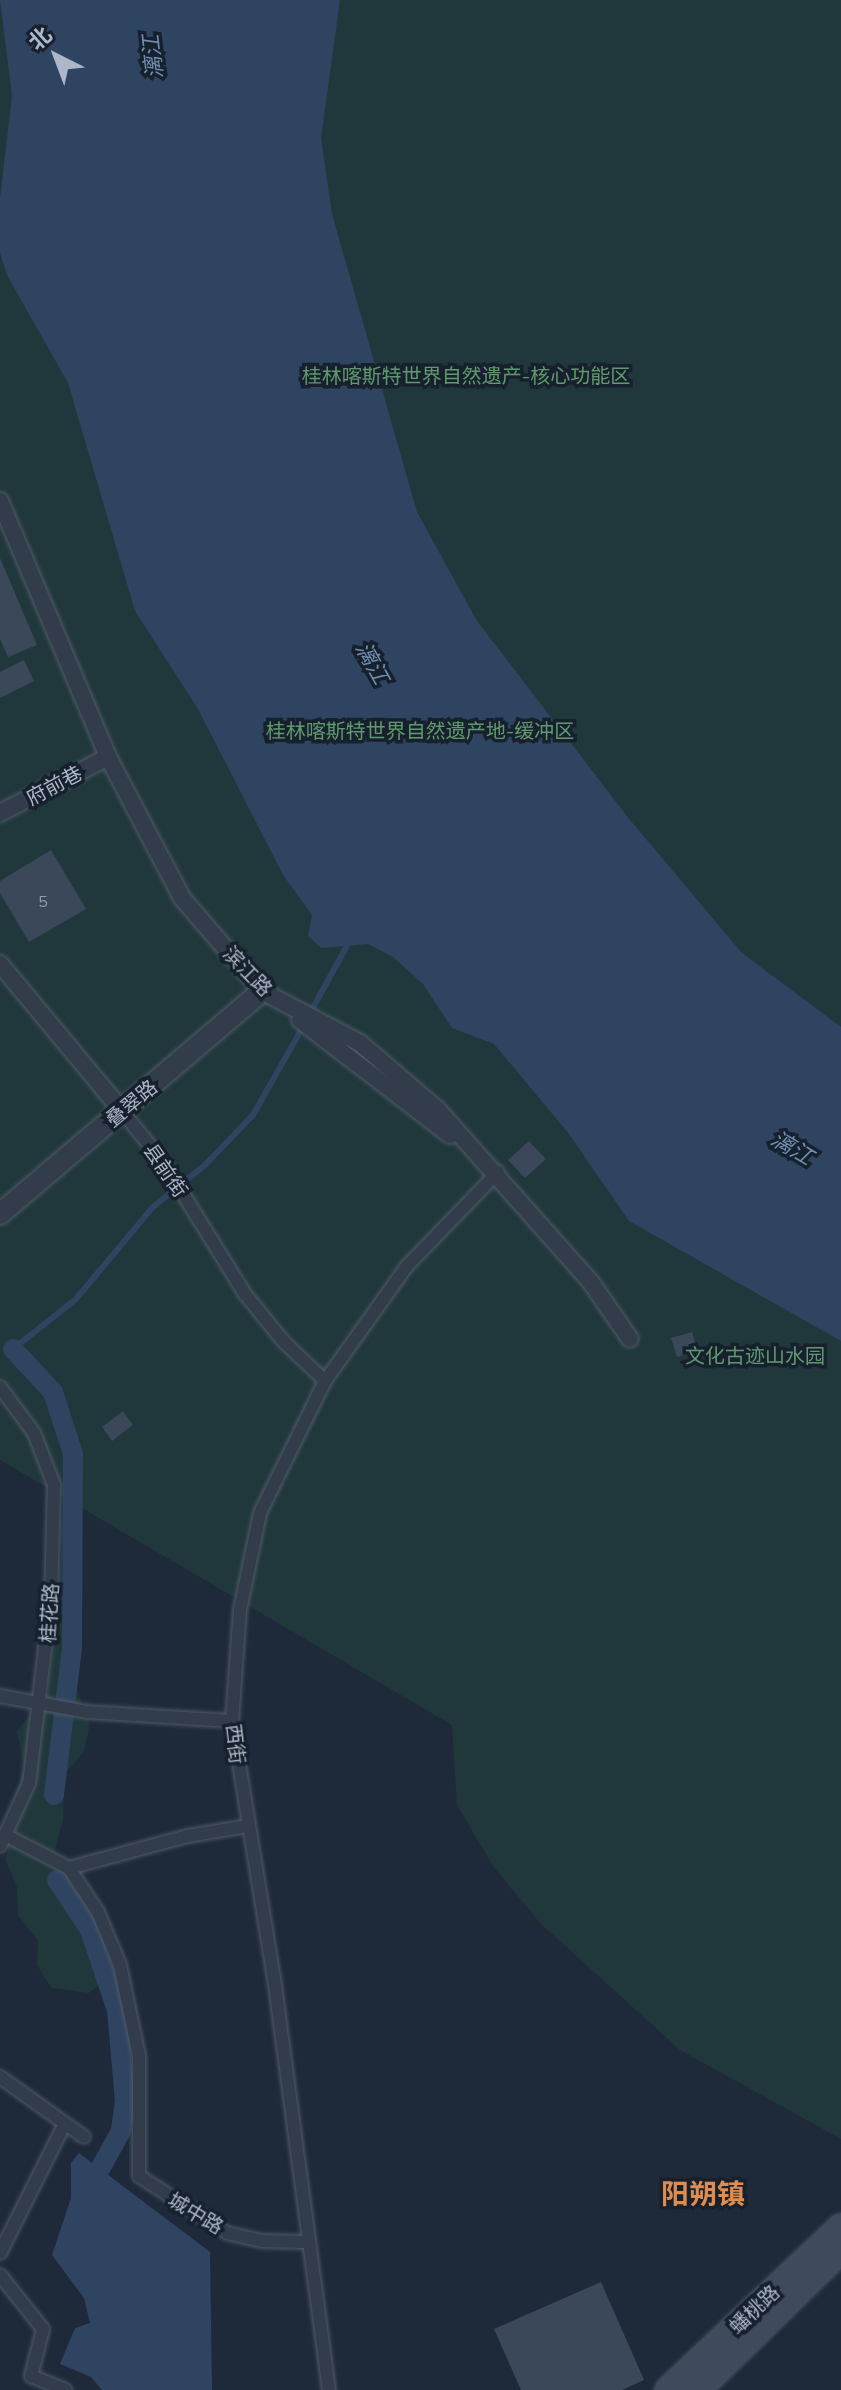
<!DOCTYPE html>
<html>
<head>
<meta charset="utf-8">
<style>
  body { margin:0 }
  #map { position:relative; width:841px; height:2390px; overflow:hidden; background:#1e2a3a; font-family:Mulish,"Noto Sans SC",sans-serif }
  div>[style] { position:absolute }
  .green>* { inset:0; background:#20383b }
  .water>* { inset:0; background:#2e4461 }
  .stream>* { height:6px; margin:-3px; padding:0 3px; transform-origin:3px; border-radius:3px; background:#2e4461 }
  .canal>* { height:20px; margin:-10px; padding:0 10px; transform-origin:10px; border-radius:10px; background:#2e4461 }
  .building>* { inset:0; background:#3a485a }
  .roads { filter:drop-shadow(0 0 2px #4f5a68) drop-shadow(0 0 2px #4f5a68) }
  .pedestrian>* { height:12px; margin:-6px; padding:0 6px; transform-origin:6px; border-radius:6px; background:#323c4a }
  .minor>* { height:16px; margin:-8px; padding:0 8px; transform-origin:8px; border-radius:8px; background:#323c4a }
  .tertiary>* { height:20px; margin:-10px; padding:0 10px; transform-origin:10px; border-radius:10px; background:#323c4a }
  .secondary>* { height:24px; margin:-12px; padding:0 12px; transform-origin:12px; border-radius:12px; background:#3f4b5d }
  span { translate:-50% -50%; white-space:nowrap; text-align:center; line-height:1.15; -webkit-text-stroke:7px #17212e; paint-order:stroke }
  .number-label { font-size:16px; color:#909bac }
  .number-label span { -webkit-text-stroke-width:0 }
  .park-label { font-size:20px; color:#61996e }
  .street-label { font-size:20px; color:#acb7c7 }
  .water-label { font-size:22px; color:#718eb2; font-style:italic }
  .district-label { font-size:28px; color:#de8c50; font-weight:700 }
  .north { position:absolute; left:16px; top:16px; width:80px; height:80px; -webkit-text-stroke:6px #17212e; paint-order:stroke; rotate:318deg; font-size:22px; font-weight:700; line-height:32px; text-align:center; color:#acb7c7 }
  .north::after { content:''; display:block; margin:auto; width:28px; height:36px; background:#acb7c7; clip-path:polygon(50% 0,100% 100%,50% 72%,0 100%) }
</style>
</head>
<body>
<div id="map">
  <div class="green">
    <i style="clip-path:polygon(0 0,841px 0,841px 2139px,680px 2050px,540px 1923px,493px 1866px,457px 1805px,452px 1725px,0 1460px)"></i>
    <i style="clip-path:polygon(64px 1516px,67px 1634px,75px 1686px,90px 1724px,84px 1752px,64px 1775px,63px 1820px,55px 1849px,113px 1975px,89px 1993px,52px 1988px,45px 1978px,37px 1965px,38px 1941px,18px 1915px,17px 1887px,5px 1859px,17px 1827px,12px 1807px,24px 1766px,17px 1731px,48px 1693px,61px 1559px,59px 1521px)"></i>
  </div>
  <div class="water">
    <i style="clip-path:polygon(0 0,340px 0,321px 138px,332px 214px,417px 512px,477px 621px,630px 820px,742px 953px,841px 1027px,841px 1341px,629px 1221px,569px 1134px,494px 1044px,452px 1028px,423px 984px,393px 957px,368px 944px,321px 948px,308px 936px,312px 915px,283px 875px,198px 709px,135px 611px,68px 383px,7px 275px,0 253px,0 198px,12px 96px)"></i>
    <i style="clip-path:polygon(79px 2153px,210px 2252px,212px 2390px,102px 2390px,91px 2377px,60px 2364px,75px 2328px,90px 2323px,84px 2298px,52px 2255px,71px 2198px,71px 2163px)"></i>
  </div>
  <div class="stream">
    <i style="left:309px;top:1015px;width:79px;rotate:-61.2deg"></i>
    <i style="left:13px;top:1349px;width:80px;rotate:-38.4deg"></i>
    <i style="left:76px;top:1299px;width:120px;rotate:-50.1deg"></i>
    <i style="left:153px;top:1207px;width:67px;rotate:-38.9deg"></i>
    <i style="left:205px;top:1165px;width:69px;rotate:-46.2deg"></i>
    <i style="left:253px;top:1115px;width:103px;rotate:-60.5deg"></i>
  </div>
  <div class="canal">
    <i style="left:13px;top:1349px;width:59px;rotate:47.1deg"></i>
    <i style="left:53px;top:1392px;width:65px;rotate:72.1deg"></i>
    <i style="left:73px;top:1454px;width:194px;rotate:90.3deg"></i>
    <i style="left:72px;top:1648px;width:148px;rotate:97deg"></i>
    <i style="left:57px;top:1880px;width:60px;rotate:56.6deg"></i>
    <i style="left:90px;top:1930px;width:84px;rotate:71.4deg"></i>
    <i style="left:117px;top:2010px;width:91px;rotate:85deg"></i>
    <i style="left:125px;top:2101px;width:30px;rotate:98deg"></i>
    <i style="left:121px;top:2131px;width:43px;rotate:118.9deg"></i>
  </div>
  <div class="building">
    <i style="clip-path:polygon(0 558px,37px 645px,8px 657px,0 639px)"></i>
    <i style="clip-path:polygon(24px 660px,34px 681px,0 698px,0 672px)"></i>
    <i style="clip-path:polygon(51px 850px,86px 909px,29px 942px,0 893px,0 881px)"></i>
    <i style="clip-path:polygon(529px 1141px,546px 1159px,525px 1178px,508px 1160px)"></i>
    <i style="clip-path:polygon(692px 1332px,698px 1351px,677px 1357px,671px 1338px)"></i>
    <i style="clip-path:polygon(123px 1411px,133px 1425px,112px 1441px,102px 1427px)"></i>
    <i style="clip-path:polygon(601px 2282px,644px 2380px,622px 2390px,521px 2390px,494px 2329px)"></i>
  </div>
  <div class="roads">
    <div class="pedestrian">
      <i style="left:122px;top:1111px;width:67px;rotate:51.1deg"></i>
      <i style="left:164px;top:1163px;width:154px;rotate:58.3deg"></i>
      <i style="left:245px;top:1294px;width:60px;rotate:51deg"></i>
      <i style="left:283px;top:1341px;width:58px;rotate:43.6deg"></i>
      <i style="left:0;top:1387px;width:57px;rotate:53.5deg"></i>
      <i style="left:34px;top:1433px;width:56px;rotate:69deg"></i>
      <i style="left:54px;top:1485px;width:112px;rotate:91.5deg"></i>
      <i style="left:51px;top:1597px;width:187px;rotate:96.7deg"></i>
      <i style="left:29px;top:1783px;width:69px;rotate:114.7deg"></i>
      <i style="left:0;top:1696px;width:88px;rotate:10.4deg"></i>
      <i style="left:87px;top:1712px;width:145px;rotate:3.6deg"></i>
      <i style="left:7px;top:1836px;width:70px;rotate:27.3deg"></i>
      <i style="left:69px;top:1868px;width:53px;rotate:56.6deg"></i>
      <i style="left:98px;top:1912px;width:57px;rotate:67.5deg"></i>
      <i style="left:120px;top:1965px;width:93px;rotate:78.2deg"></i>
      <i style="left:139px;top:2056px;width:120px;rotate:90deg"></i>
      <i style="left:139px;top:2176px;width:105px;rotate:32.9deg"></i>
      <i style="left:227px;top:2233px;width:36px;rotate:13deg"></i>
      <i style="left:262px;top:2241px;width:45px;rotate:1.3deg"></i>
      <i style="left:69px;top:1868px;width:123px;rotate:-15.1deg"></i>
      <i style="left:188px;top:1836px;width:61px;rotate:-9.5deg"></i>
      <i style="left:0;top:2077px;width:103px;rotate:35.5deg"></i>
      <i style="left:0;top:2253px;width:143px;rotate:-63.4deg"></i>
      <i style="left:0;top:2275px;width:69px;rotate:51.5deg"></i>
      <i style="left:43px;top:2329px;width:49px;rotate:104.3deg"></i>
      <i style="left:31px;top:2376px;width:37px;rotate:22deg"></i>
      <i style="left:329px;top:2390px;width:415px;rotate:-97.6deg"></i>
      <i style="left:274px;top:1979px;width:261px;rotate:-99.2deg"></i>
      <i style="left:232px;top:1721px;width:111px;rotate:-85.9deg"></i>
      <i style="left:240px;top:1610px;width:99px;rotate:-78.3deg"></i>
      <i style="left:260px;top:1513px;width:147px;rotate:-63.8deg"></i>
      <i style="left:325px;top:1381px;width:141px;rotate:-54.5deg"></i>
      <i style="left:407px;top:1266px;width:131px;rotate:-45.9deg"></i>
    </div>
    <div class="minor">
      <i style="left:0;top:501px;width:278px;rotate:67.1deg"></i>
      <i style="left:108px;top:757px;width:159px;rotate:62.3deg"></i>
      <i style="left:182px;top:898px;width:123px;rotate:49.3deg"></i>
      <i style="left:262px;top:991px;width:111px;rotate:28deg"></i>
      <i style="left:360px;top:1043px;width:103px;rotate:40.7deg"></i>
      <i style="left:438px;top:1110px;width:229px;rotate:48.4deg"></i>
      <i style="left:590px;top:1281px;width:70px;rotate:55.4deg"></i>
      <i style="left:0;top:813px;width:122px;rotate:-27.4deg"></i>
      <i style="left:0;top:964px;width:191px;rotate:50.3deg"></i>
      <i style="left:300px;top:1020px;width:189px;rotate:37.5deg"></i>
    </div>
    <div class="tertiary">
      <i style="left:0;top:1214px;width:344px;rotate:-40.4deg"></i>
    </div>
    <div class="secondary">
      <i style="left:668px;top:2390px;width:238px;rotate:-43.3deg"></i>
      <i style="left:698px;top:2390px;width:200px;rotate:-44.4deg"></i>
    </div>
  </div>
  <div class="number-label">
    <span style="left:43px;top:901px">5</span>
  </div>
  <div class="park-label">
    <span style="left:466px;top:375px">桂林喀斯特世界自然遗产-核心功能区</span>
    <span style="left:420px;top:730px">桂林喀斯特世界自然遗产地-缓冲区</span>
    <span style="left:755px;top:1355px">文化古迹山水园</span>
  </div>
  <div class="street-label">
    <span style="left:54px;top:785px;rotate:-28deg">府前巷</span>
    <span style="left:248px;top:971px;rotate:46deg">滨江路</span>
    <span style="left:131px;top:1103px;rotate:-40deg">叠翠路</span>
    <span style="left:166px;top:1170px;rotate:55deg">县前街</span>
    <span style="left:49px;top:1613px;rotate:-86deg">桂花路</span>
    <span style="left:236px;top:1744px;rotate:83deg">西街</span>
    <span style="left:196px;top:2213px;rotate:31deg">城中路</span>
    <span style="left:754px;top:2309px;rotate:-43deg">蟠桃路</span>
  </div>
  <div class="water-label">
    <span style="left:153px;top:57px;rotate:-96deg">漓江</span>
    <span style="left:372px;top:663px;rotate:61deg">漓江</span>
    <span style="left:792px;top:1148px;rotate:31deg">漓江</span>
  </div>
  <div class="district-label">
    <span style="left:703px;top:2194px">阳朔镇</span>
  </div>
  <div class="north">北</div>
</div>
</body>
</html>
